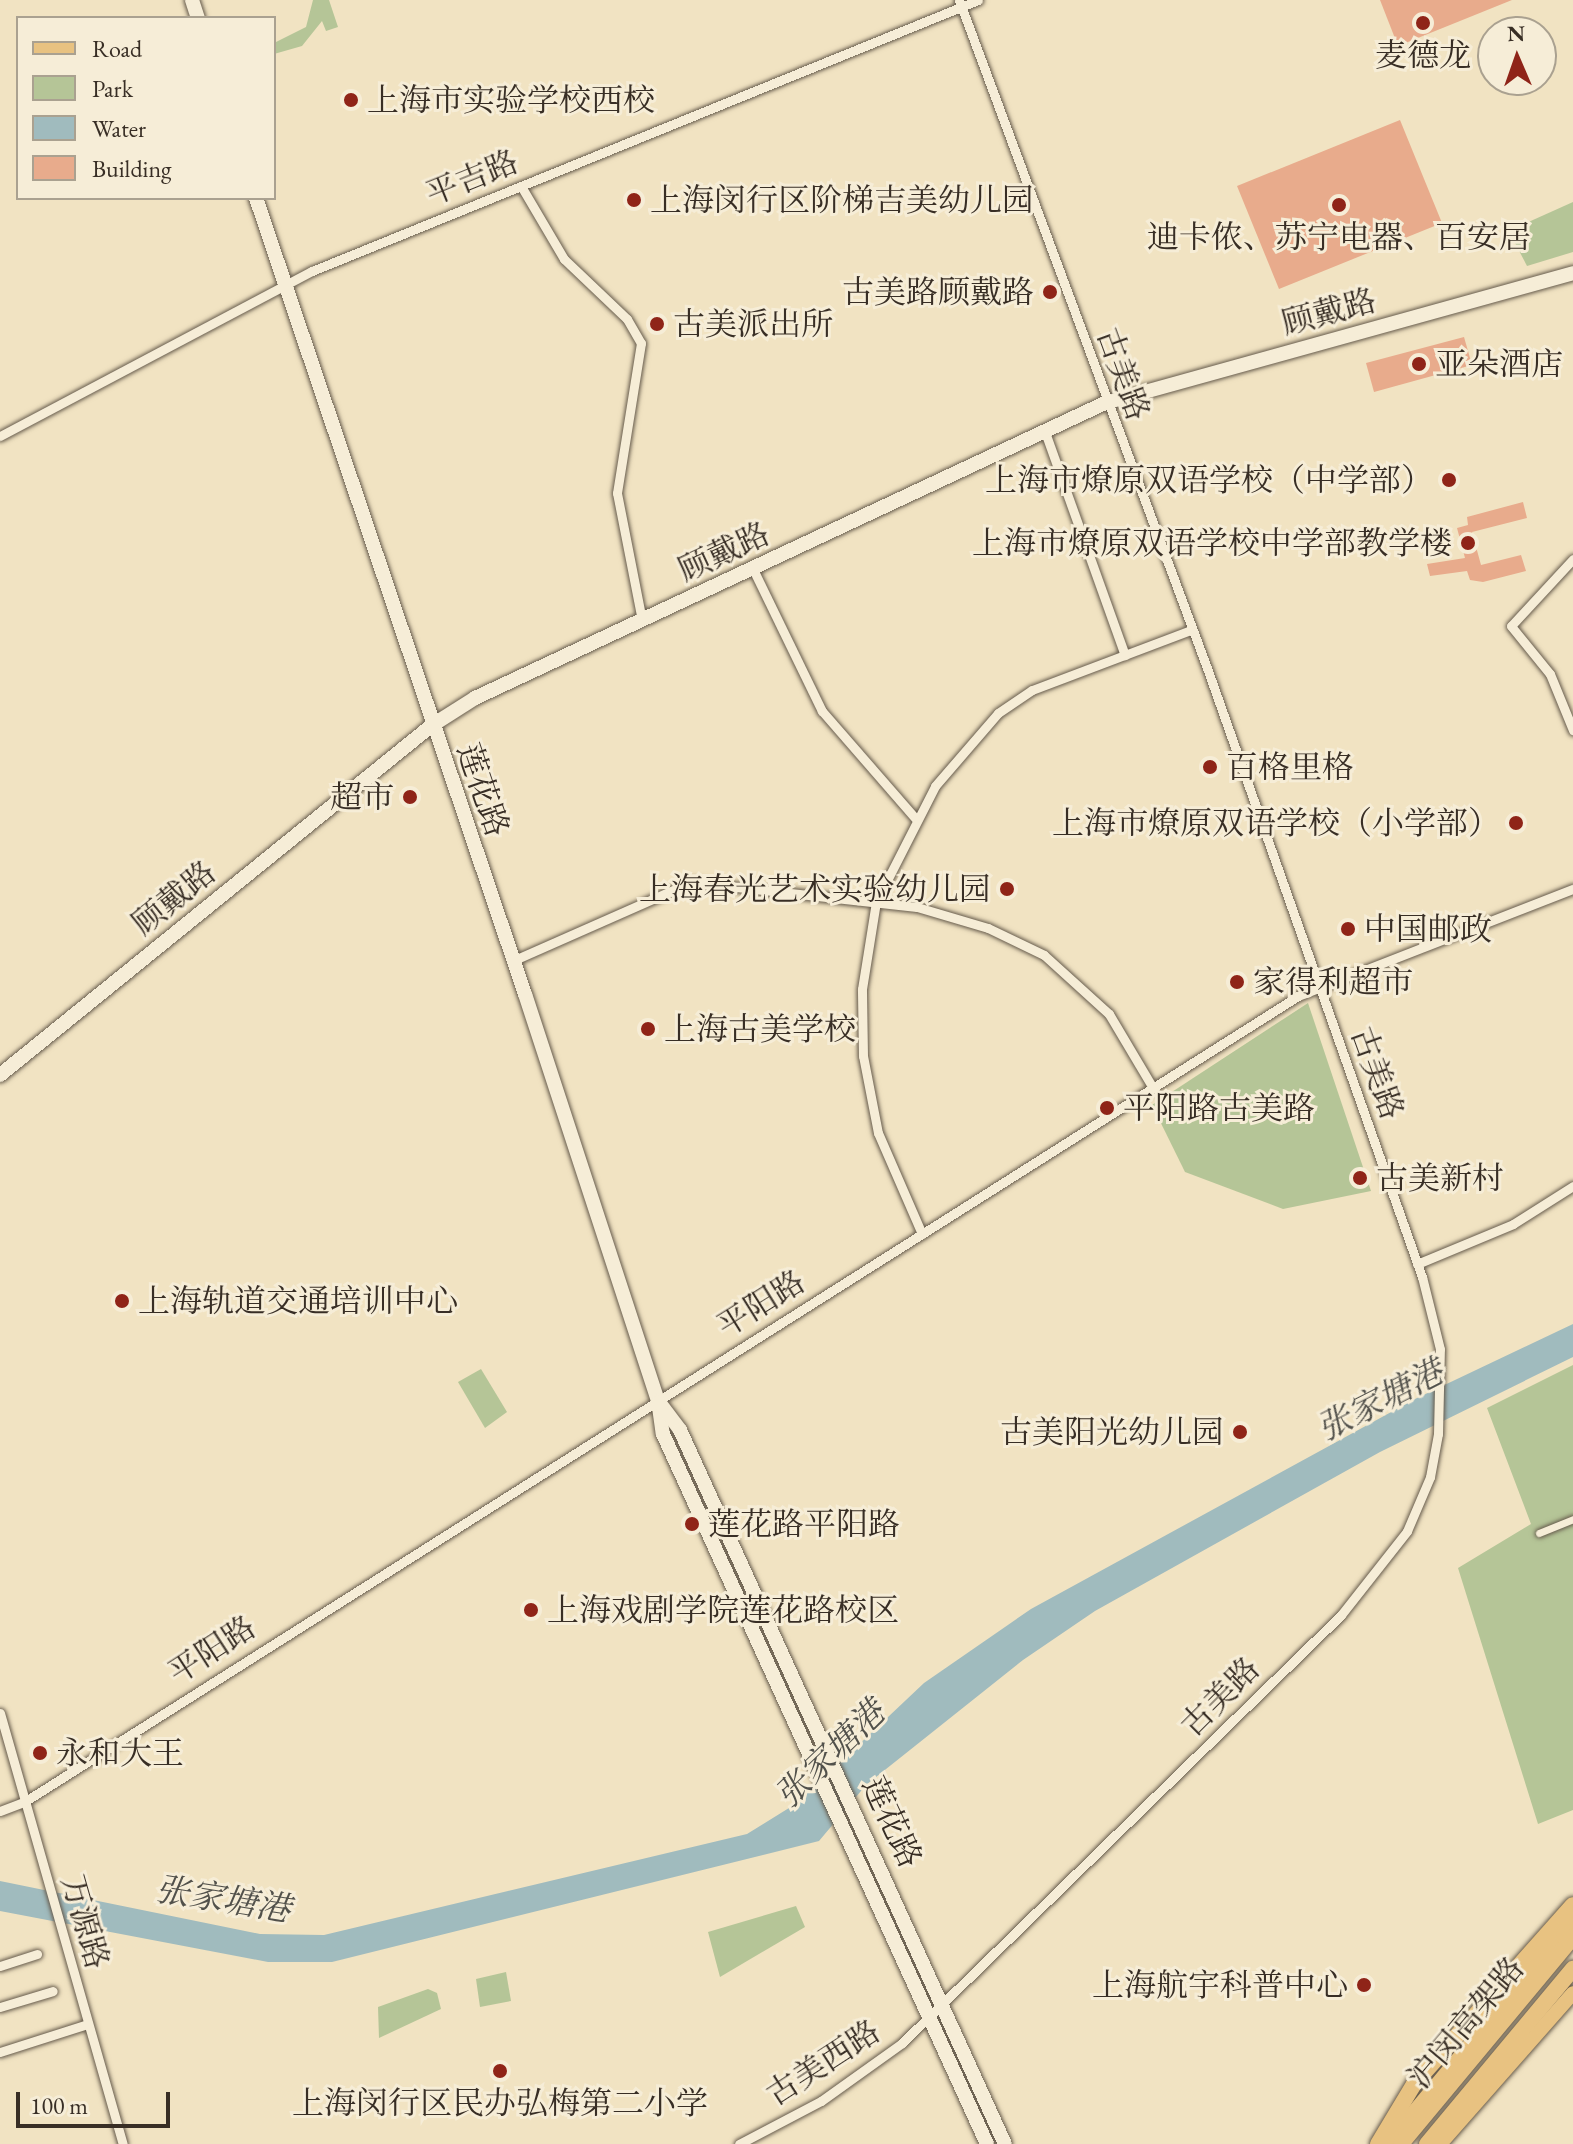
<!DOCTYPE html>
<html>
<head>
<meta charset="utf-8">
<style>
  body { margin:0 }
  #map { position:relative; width:1573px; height:2144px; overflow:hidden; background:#f1e3c2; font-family:"EB Garamond","Noto Serif SC",serif }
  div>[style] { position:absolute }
  .green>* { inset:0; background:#b5c597 }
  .water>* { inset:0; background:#a0bbbe }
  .building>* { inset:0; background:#e8ab8c }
  .roads { filter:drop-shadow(0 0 2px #665b4c) drop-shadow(0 0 2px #665b4c) }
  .pedestrian>* { height:7px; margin:-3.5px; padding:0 3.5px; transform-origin:3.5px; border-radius:3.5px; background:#f6edd7 }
  .minor>* { height:9px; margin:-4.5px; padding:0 4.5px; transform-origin:4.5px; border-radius:4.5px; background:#f6edd7 }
  .secondary>* { height:14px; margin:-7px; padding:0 7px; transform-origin:7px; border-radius:7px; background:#f6edd7 }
  .primary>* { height:14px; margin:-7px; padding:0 7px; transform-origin:7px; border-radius:7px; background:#e8c281 }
  .trunk>* { height:16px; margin:-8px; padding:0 8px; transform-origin:8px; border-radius:8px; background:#e8c281 }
  .dots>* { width:22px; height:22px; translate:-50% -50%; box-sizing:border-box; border:4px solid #f6edd7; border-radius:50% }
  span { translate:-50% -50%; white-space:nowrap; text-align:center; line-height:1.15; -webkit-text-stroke:6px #f6edd7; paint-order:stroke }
  .poi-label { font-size:32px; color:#382e25 }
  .left { translate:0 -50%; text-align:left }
  .right { translate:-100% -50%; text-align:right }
  .street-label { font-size:32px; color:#382e25 }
  .water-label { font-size:34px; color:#52514b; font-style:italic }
  .legend { position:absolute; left:16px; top:16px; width:260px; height:184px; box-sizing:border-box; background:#f6edd7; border:2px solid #aaa190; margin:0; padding:10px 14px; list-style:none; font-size:24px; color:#382e25 }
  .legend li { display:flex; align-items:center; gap:16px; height:40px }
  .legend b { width:40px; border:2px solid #aaa190 }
  .north { position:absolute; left:1477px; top:16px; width:80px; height:80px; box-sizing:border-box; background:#f6edd7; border:2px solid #aaa190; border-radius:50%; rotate:358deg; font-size:22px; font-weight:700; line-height:32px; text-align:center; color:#382e25 }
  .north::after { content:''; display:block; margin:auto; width:28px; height:36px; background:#8f2418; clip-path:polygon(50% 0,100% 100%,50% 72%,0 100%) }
  .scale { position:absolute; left:16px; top:2092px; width:154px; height:36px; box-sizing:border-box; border:4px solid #382e25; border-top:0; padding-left:10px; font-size:24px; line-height:28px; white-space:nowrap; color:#382e25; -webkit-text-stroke:6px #f6edd7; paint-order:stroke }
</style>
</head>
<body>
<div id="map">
  <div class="green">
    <i style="clip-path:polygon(313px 0,329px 0,338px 27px,326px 31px,322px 21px,302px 46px,274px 54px,274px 43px,306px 27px)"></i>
    <i style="clip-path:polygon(1573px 202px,1573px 252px,1527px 266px,1513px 239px,1515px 228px)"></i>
    <i style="clip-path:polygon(1308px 1003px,1371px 1191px,1283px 1209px,1185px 1172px,1152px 1105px)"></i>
    <i style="clip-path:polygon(1573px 1365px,1573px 1810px,1538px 1824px,1458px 1568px,1531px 1524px,1487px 1408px)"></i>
    <i style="clip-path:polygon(481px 1369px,507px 1412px,485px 1428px,458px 1382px)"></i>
    <i style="clip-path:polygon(796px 1906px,805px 1927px,720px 1977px,708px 1932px)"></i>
    <i style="clip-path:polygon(506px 1972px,511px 2001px,480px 2007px,476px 1979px)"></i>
    <i style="clip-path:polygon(428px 1989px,437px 1993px,441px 2009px,379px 2038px,378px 2007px)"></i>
  </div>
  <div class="water">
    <i style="clip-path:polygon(1573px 1324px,1573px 1357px,1380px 1452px,1095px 1611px,1023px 1660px,866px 1785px,819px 1841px,332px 1962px,268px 1962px,0 1911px,0 1881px,260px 1934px,324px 1935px,747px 1834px,797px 1803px,924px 1683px,1031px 1609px,1415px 1399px)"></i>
  </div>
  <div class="building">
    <i style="clip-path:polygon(1380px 0,1512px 0,1398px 46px)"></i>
    <i style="clip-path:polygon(1400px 120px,1442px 223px,1279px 289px,1237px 186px)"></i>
    <i style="clip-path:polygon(1464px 337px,1472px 365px,1374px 392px,1366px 363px)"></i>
    <i style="clip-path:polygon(1523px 502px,1527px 518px,1472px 532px,1481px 565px,1521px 555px,1526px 571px,1483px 582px,1470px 580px,1467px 571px,1430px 576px,1427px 564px,1465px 558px,1457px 528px,1468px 525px,1467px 517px)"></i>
  </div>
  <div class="roads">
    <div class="pedestrian">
      <i style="left:1539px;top:1533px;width:37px;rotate:-22deg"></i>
    </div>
    <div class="minor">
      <i style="left:521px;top:186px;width:85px;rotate:59.5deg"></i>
      <i style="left:564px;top:259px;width:87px;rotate:43.6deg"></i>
      <i style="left:627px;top:319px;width:28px;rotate:60deg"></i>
      <i style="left:641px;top:343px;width:152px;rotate:99.1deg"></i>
      <i style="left:617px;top:493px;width:130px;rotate:78.9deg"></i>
      <i style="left:1045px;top:432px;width:237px;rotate:70.3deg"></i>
      <i style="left:0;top:436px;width:353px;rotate:-27.9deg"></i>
      <i style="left:312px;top:271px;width:719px;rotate:-22.14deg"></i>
      <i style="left:1573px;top:559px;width:91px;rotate:132.8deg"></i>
      <i style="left:1511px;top:626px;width:62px;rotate:50.9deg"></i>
      <i style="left:1550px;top:674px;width:61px;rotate:67.7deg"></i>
      <i style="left:753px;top:569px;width:158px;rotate:64.1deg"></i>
      <i style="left:822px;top:711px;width:142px;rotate:49deg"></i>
      <i style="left:512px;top:961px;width:196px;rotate:-23.8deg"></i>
      <i style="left:691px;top:882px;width:227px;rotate:6.3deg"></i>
      <i style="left:917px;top:907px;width:74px;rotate:16.5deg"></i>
      <i style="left:988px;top:928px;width:62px;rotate:25.7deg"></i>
      <i style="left:1044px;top:955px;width:88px;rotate:42.2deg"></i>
      <i style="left:1109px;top:1014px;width:86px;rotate:59.3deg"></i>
      <i style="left:922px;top:1234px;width:110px;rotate:-113.5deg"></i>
      <i style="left:878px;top:1133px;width:78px;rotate:-101deg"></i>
      <i style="left:863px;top:1056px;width:67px;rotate:-90.9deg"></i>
      <i style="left:862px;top:989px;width:88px;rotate:-80.9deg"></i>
      <i style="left:876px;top:902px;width:130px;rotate:-63deg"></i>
      <i style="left:935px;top:786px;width:96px;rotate:-49.2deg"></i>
      <i style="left:998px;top:713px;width:41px;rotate:-34.1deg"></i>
      <i style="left:1032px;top:690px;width:167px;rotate:-20.7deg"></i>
      <i style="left:1417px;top:1264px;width:104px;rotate:-22.6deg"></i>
      <i style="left:1513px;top:1224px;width:71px;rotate:-32.3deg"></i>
      <i style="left:0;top:1713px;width:448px;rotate:74.1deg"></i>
      <i style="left:0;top:1811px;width:26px;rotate:-21deg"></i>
      <i style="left:24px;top:1802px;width:1508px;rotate:-32.32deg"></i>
      <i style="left:1298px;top:996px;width:295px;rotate:-21.3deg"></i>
      <i style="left:0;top:1966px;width:39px;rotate:-18deg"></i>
      <i style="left:0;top:2007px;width:55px;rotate:-16.8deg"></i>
      <i style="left:0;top:2052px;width:92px;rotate:-17.7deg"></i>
      <i style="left:739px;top:2144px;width:93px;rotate:-27.7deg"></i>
      <i style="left:821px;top:2101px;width:100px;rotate:-35.6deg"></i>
      <i style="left:902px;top:2043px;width:613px;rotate:-44.27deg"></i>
      <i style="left:1341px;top:1615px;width:107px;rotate:-51.8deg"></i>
      <i style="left:1407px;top:1531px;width:59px;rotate:-66.9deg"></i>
      <i style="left:1430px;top:1477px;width:44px;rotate:-79.5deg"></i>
      <i style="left:1438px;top:1434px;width:85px;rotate:-88.7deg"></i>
      <i style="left:1440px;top:1349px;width:74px;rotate:-104deg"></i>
      <i style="left:1422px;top:1277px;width:646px;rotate:-109.44deg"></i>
      <i style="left:1207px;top:668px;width:713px;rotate:-110.37deg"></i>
    </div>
    <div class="secondary">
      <i style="left:192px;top:0;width:19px;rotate:72deg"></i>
      <i style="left:256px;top:198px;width:840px;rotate:71.33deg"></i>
      <i style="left:525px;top:994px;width:427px;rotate:71.9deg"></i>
      <i style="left:658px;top:1400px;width:34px;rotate:82deg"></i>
      <i style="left:663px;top:1434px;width:780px;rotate:65.47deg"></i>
      <i style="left:0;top:1075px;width:555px;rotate:-39deg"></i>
      <i style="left:431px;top:726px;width:52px;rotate:-32.5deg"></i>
      <i style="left:475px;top:698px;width:696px;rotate:-25.09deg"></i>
      <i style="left:1105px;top:403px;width:486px;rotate:-15.5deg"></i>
      <i style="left:659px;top:1402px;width:35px;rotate:53deg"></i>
      <i style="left:680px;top:1430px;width:784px;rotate:65.53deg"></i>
    </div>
    <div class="primary">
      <i style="left:1387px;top:2144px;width:290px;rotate:-50.2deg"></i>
      <i style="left:1440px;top:2144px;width:201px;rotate:-48.6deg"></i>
    </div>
    <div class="trunk">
      <i style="left:1378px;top:2144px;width:70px;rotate:-59deg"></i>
      <i style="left:1414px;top:2084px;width:239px;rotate:-48.4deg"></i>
      <i style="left:1401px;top:2144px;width:269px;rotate:-50.3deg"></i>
      <i style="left:1427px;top:2144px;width:228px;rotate:-50.2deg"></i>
    </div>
  </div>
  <div class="dots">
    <i style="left:1423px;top:23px;background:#8f2418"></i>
    <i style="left:351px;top:100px;background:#8f2418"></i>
    <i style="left:634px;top:200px;background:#8f2418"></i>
    <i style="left:1339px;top:205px;background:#8f2418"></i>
    <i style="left:1050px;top:292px;background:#8f2418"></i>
    <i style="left:657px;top:324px;background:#8f2418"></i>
    <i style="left:1419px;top:364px;background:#8f2418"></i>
    <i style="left:1449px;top:480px;background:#8f2418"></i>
    <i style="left:1468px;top:543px;background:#8f2418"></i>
    <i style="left:1210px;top:767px;background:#8f2418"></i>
    <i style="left:410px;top:797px;background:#8f2418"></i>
    <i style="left:1516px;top:823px;background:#8f2418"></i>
    <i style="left:1007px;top:889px;background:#8f2418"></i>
    <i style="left:1348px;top:929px;background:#8f2418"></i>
    <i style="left:1237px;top:982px;background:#8f2418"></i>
    <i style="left:648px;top:1029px;background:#8f2418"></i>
    <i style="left:1107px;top:1108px;background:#8f2418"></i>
    <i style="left:1360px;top:1178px;background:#8f2418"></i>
    <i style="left:122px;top:1301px;background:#8f2418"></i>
    <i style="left:1240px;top:1432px;background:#8f2418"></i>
    <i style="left:692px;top:1524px;background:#8f2418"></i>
    <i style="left:531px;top:1610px;background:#8f2418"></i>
    <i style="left:40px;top:1753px;background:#8f2418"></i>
    <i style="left:1364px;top:1985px;background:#8f2418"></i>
    <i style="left:500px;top:2071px;background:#8f2418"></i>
  </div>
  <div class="poi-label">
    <span style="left:1423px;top:55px">麦德龙</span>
    <span class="left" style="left:367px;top:100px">上海市实验学校西校</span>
    <span class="left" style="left:650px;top:200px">上海闵行区阶梯吉美幼儿园</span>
    <span style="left:1339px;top:237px">迪卡侬、苏宁电器、百安居</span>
    <span class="right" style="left:1034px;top:292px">古美路顾戴路</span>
    <span class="left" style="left:673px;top:324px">古美派出所</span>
    <span class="left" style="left:1435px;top:364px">亚朵酒店</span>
    <span class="right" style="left:1433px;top:480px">上海市燎原双语学校（中学部）</span>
    <span class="right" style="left:1452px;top:543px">上海市燎原双语学校中学部教学楼</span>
    <span class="left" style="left:1226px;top:767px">百格里格</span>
    <span class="right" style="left:394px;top:797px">超市</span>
    <span class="right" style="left:1500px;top:823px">上海市燎原双语学校（小学部）</span>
    <span class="right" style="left:991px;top:889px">上海春光艺术实验幼儿园</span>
    <span class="left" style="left:1364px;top:929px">中国邮政</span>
    <span class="left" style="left:1253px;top:982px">家得利超市</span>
    <span class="left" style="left:664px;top:1029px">上海古美学校</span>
    <span class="left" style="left:1123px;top:1108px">平阳路古美路</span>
    <span class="left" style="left:1376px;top:1178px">古美新村</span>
    <span class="left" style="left:138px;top:1301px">上海轨道交通培训中心</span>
    <span class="right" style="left:1224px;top:1432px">古美阳光幼儿园</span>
    <span class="left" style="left:708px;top:1524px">莲花路平阳路</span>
    <span class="left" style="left:547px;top:1610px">上海戏剧学院莲花路校区</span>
    <span class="left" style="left:56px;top:1753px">永和大王</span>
    <span class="right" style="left:1348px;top:1985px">上海航宇科普中心</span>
    <span style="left:500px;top:2103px">上海闵行区民办弘梅第二小学</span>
  </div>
  <div class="street-label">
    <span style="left:472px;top:178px;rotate:-22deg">平吉路</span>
    <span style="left:1329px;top:312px;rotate:-15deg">顾戴路</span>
    <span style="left:1123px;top:374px;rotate:70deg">古美路</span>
    <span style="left:724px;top:552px;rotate:-25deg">顾戴路</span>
    <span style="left:483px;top:790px;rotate:71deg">莲花路</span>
    <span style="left:174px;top:898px;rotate:-39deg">顾戴路</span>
    <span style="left:1377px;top:1073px;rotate:70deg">古美路</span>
    <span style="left:761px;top:1304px;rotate:-32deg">平阳路</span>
    <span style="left:212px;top:1650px;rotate:-33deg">平阳路</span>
    <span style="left:1220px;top:1697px;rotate:-45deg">古美路</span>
    <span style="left:892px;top:1822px;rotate:65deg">莲花路</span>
    <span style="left:85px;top:1922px;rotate:74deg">万源路</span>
    <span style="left:1466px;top:2023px;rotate:-50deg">沪闵高架路</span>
    <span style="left:823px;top:2063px;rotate:-33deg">古美西路</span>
  </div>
  <div class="water-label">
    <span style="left:1380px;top:1400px;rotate:-27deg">张家塘港</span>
    <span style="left:830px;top:1754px;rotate:-44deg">张家塘港</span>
    <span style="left:223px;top:1899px;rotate:9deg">张家塘港</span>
  </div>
  <ul class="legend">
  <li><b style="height:10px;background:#e8c281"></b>Road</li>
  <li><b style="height:22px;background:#b5c597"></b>Park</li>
  <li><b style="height:22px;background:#a0bbbe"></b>Water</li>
  <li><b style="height:22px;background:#e8ab8c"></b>Building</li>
  </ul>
  <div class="north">N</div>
  <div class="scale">100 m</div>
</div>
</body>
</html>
